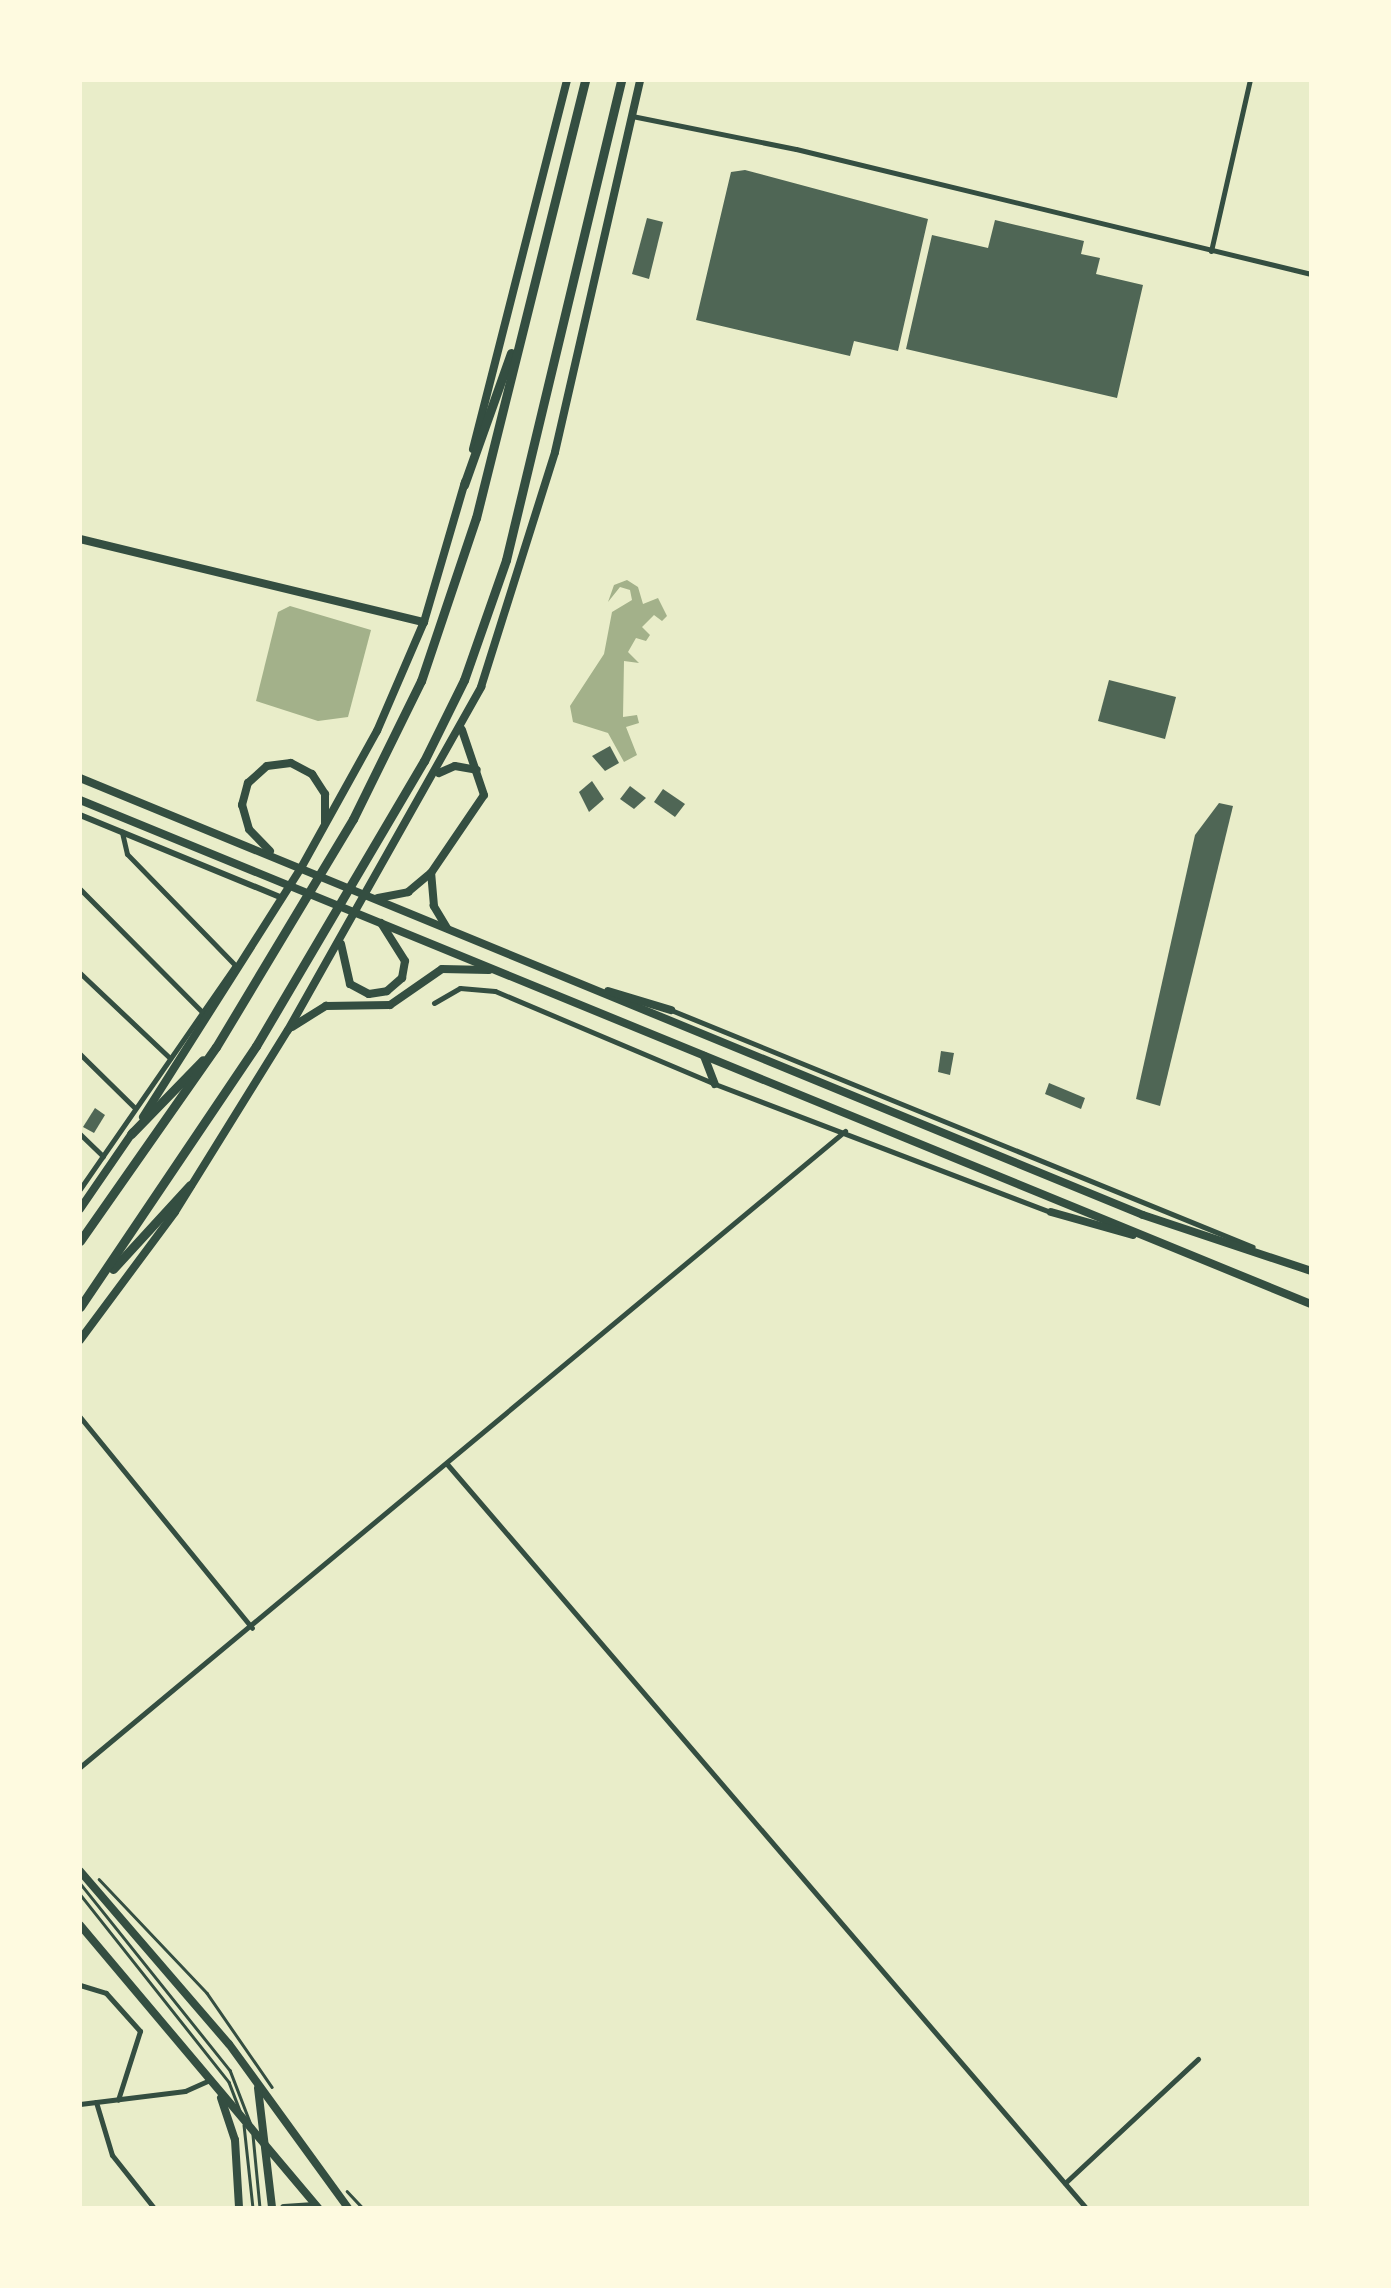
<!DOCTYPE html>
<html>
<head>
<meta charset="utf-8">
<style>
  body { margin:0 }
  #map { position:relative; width:1391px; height:2288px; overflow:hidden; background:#e9edc9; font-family:Karla,sans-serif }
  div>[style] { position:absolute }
  .water>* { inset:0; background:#a3b18a }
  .building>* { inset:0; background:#4f6655 }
  .path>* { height:2.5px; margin:-1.25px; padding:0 1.25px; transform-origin:1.25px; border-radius:1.25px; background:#344e41 }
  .service>* { height:2.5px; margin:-1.25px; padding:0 1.25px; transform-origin:1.25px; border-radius:1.25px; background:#344e41 }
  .minor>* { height:5px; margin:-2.5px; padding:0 2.5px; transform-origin:2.5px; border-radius:2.5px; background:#344e41 }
  .tertiary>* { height:6px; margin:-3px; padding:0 3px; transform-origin:3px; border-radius:3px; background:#344e41 }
  .primary>* { height:8px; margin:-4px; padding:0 4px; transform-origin:4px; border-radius:4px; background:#344e41 }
  .motorway>* { height:9px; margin:-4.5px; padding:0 4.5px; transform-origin:4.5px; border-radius:4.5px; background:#344e41 }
  span { translate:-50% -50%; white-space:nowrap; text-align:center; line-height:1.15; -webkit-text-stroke:8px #fefae0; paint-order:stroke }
  .frame { position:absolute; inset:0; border:82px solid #fefae0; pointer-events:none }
</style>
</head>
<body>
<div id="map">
  <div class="water">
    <i style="clip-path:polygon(627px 580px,638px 587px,643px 604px,658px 598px,667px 616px,662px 621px,654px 615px,642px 627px,650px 635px,646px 641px,636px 638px,628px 652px,639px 663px,624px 661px,623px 717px,637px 715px,639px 723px,626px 727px,637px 755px,624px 762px,608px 733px,573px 722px,570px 706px,604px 654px,612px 612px,632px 600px,630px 590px,620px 587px,608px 602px,614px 585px)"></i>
    <i style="clip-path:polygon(290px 606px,371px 630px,348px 717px,318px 721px,256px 701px,278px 612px)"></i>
  </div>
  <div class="building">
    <i style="clip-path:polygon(745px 170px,928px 219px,898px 351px,854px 341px,850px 356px,696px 320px,731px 172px)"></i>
    <i style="clip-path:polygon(647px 218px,663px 222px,649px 279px,632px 274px)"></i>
    <i style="clip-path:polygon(995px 220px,1084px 241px,1081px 254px,1100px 258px,1096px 274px,1143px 285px,1117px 398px,906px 349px,932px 235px,988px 248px)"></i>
    <i style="clip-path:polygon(1109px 680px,1176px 697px,1165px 739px,1098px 721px)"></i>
    <i style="clip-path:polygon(610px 746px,619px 763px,605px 771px,592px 756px)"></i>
    <i style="clip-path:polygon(592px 781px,604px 799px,589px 812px,579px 792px)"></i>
    <i style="clip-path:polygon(630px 786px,646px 798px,634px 809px,620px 799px)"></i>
    <i style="clip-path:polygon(663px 789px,685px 804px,675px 817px,654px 802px)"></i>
    <i style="clip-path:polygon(1219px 803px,1233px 806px,1160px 1106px,1136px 1099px,1195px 835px)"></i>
    <i style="clip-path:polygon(941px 1051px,954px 1053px,950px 1075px,938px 1072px)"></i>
    <i style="clip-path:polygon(1049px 1083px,1085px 1098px,1081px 1109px,1045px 1094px)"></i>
    <i style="clip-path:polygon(95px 1108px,105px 1115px,94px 1133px,83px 1127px)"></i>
  </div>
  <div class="path">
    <i style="left:99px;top:1879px;width:157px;rotate:46.5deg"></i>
    <i style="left:207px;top:1993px;width:114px;rotate:55.3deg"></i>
    <i style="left:347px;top:2191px;width:23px;rotate:47deg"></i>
  </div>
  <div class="service">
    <i style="left:80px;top:1883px;width:240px;rotate:51.3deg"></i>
    <i style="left:230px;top:2070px;width:56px;rotate:69deg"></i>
    <i style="left:80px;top:1894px;width:240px;rotate:51.6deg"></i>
    <i style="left:229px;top:2082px;width:33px;rotate:69deg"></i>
    <i style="left:244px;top:2125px;width:83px;rotate:83.8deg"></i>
    <i style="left:253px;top:2135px;width:73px;rotate:84.5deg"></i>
  </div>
  <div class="minor">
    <i style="left:632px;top:116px;width:167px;rotate:11.4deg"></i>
    <i style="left:796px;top:149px;width:530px;rotate:13.64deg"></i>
    <i style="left:1211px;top:251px;width:175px;rotate:-77.2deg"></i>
    <i style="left:80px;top:889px;width:172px;rotate:45.2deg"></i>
    <i style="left:80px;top:973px;width:124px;rotate:43.4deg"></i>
    <i style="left:434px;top:1003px;width:30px;rotate:-30deg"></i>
    <i style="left:460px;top:988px;width:35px;rotate:5deg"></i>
    <i style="left:495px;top:991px;width:239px;rotate:22.9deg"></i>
    <i style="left:715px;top:1084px;width:360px;rotate:20.9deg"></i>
    <i style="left:671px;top:1010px;width:628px;rotate:22.16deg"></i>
    <i style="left:80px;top:1054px;width:77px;rotate:44.5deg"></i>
    <i style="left:80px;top:1134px;width:32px;rotate:44deg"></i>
    <i style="left:80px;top:1189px;width:272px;rotate:-55.3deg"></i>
    <i style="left:235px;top:965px;width:155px;rotate:-134.2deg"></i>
    <i style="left:127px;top:854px;width:23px;rotate:-103deg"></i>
    <i style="left:80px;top:1417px;width:272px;rotate:50.8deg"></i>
    <i style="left:447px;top:1464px;width:981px;rotate:49.34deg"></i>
    <i style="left:80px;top:1767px;width:995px;rotate:-39.74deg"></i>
    <i style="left:80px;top:1985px;width:27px;rotate:17deg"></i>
    <i style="left:106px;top:1993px;width:51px;rotate:48.2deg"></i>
    <i style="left:140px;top:2031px;width:72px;rotate:107.7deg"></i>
    <i style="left:96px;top:2102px;width:55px;rotate:73.2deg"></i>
    <i style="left:112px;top:2155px;width:68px;rotate:51.6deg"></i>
    <i style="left:80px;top:2104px;width:106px;rotate:-7.1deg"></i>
    <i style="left:185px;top:2091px;width:27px;rotate:-24deg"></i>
    <i style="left:1065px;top:2183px;width:182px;rotate:-43deg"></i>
  </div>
  <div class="tertiary">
    <i style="left:80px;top:815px;width:218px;rotate:22.3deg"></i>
  </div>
  <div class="primary">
    <i style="left:473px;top:449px;width:381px;rotate:-75.7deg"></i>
    <i style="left:80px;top:539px;width:354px;rotate:13.6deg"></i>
    <i style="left:439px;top:773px;width:17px;rotate:-24deg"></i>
    <i style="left:455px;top:766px;width:22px;rotate:10deg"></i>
    <i style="left:80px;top:778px;width:1149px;rotate:22.35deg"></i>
    <i style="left:1143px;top:1215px;width:177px;rotate:18.4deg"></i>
    <i style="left:80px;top:800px;width:1330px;rotate:22.27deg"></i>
    <i style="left:270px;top:851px;width:30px;rotate:-134deg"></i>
    <i style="left:249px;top:829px;width:25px;rotate:-106deg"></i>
    <i style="left:242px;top:805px;width:23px;rotate:-75deg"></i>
    <i style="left:248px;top:783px;width:25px;rotate:-42deg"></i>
    <i style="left:267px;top:766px;width:24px;rotate:-7deg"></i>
    <i style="left:291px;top:763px;width:24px;rotate:28deg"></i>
    <i style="left:312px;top:774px;width:24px;rotate:57deg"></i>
    <i style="left:325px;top:794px;width:29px;rotate:90deg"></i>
    <i style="left:378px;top:898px;width:31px;rotate:-11deg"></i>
    <i style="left:408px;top:892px;width:30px;rotate:-40deg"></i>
    <i style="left:447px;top:928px;width:26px;rotate:-121deg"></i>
    <i style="left:434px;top:906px;width:33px;rotate:-95deg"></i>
    <i style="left:431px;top:873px;width:94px;rotate:-55.8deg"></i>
    <i style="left:484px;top:795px;width:69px;rotate:-108.7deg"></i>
    <i style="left:341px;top:944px;width:41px;rotate:77.3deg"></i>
    <i style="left:350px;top:984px;width:21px;rotate:28deg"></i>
    <i style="left:369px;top:994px;width:18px;rotate:-9deg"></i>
    <i style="left:387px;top:991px;width:20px;rotate:-41deg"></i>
    <i style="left:402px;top:978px;width:17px;rotate:-80deg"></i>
    <i style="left:405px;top:961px;width:45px;rotate:-122.3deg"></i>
    <i style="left:608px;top:991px;width:66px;rotate:16.8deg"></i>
    <i style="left:292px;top:1027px;width:40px;rotate:-32deg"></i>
    <i style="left:326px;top:1006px;width:64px;rotate:-0.9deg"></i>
    <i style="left:390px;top:1005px;width:63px;rotate:-34.7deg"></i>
    <i style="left:442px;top:969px;width:47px;rotate:1.2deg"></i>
    <i style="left:704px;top:1056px;width:30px;rotate:69deg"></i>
    <i style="left:143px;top:1117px;width:295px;rotate:-57.6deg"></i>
    <i style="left:301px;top:868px;width:157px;rotate:-61deg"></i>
    <i style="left:377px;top:731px;width:119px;rotate:-66.7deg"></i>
    <i style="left:424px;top:622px;width:146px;rotate:-73.7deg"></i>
    <i style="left:80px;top:1209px;width:93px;rotate:-55.5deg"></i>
    <i style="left:1051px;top:1212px;width:85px;rotate:15.7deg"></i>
    <i style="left:80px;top:1340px;width:159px;rotate:-53.4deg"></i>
    <i style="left:175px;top:1212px;width:214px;rotate:-58.2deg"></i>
    <i style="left:288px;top:1030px;width:394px;rotate:-60.6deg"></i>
    <i style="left:481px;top:687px;width:246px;rotate:-72.5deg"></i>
    <i style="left:555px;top:452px;width:382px;rotate:-77.1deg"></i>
    <i style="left:80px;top:1871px;width:228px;rotate:49.3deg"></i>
    <i style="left:229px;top:2044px;width:203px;rotate:54deg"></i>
    <i style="left:80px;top:1925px;width:370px;rotate:49.9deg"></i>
    <i style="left:258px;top:2088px;width:121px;rotate:83.3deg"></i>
    <i style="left:221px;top:2098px;width:44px;rotate:71.6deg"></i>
    <i style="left:235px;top:2140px;width:68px;rotate:86.6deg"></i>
    <i style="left:284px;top:2208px;width:30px;rotate:-4deg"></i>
  </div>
  <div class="motorway">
    <i style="left:464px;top:485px;width:140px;rotate:-70.4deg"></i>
    <i style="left:131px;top:1134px;width:103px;rotate:-45.8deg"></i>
    <i style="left:80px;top:1241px;width:237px;rotate:-55deg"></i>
    <i style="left:216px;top:1047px;width:266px;rotate:-59deg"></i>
    <i style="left:353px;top:819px;width:154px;rotate:-63.8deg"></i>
    <i style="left:421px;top:681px;width:172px;rotate:-71.4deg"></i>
    <i style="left:476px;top:518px;width:451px;rotate:-76deg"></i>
    <i style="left:113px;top:1269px;width:114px;rotate:-47.5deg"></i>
    <i style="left:80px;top:1307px;width:315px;rotate:-56deg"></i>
    <i style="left:256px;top:1046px;width:331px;rotate:-59.5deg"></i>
    <i style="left:424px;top:761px;width:90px;rotate:-63.7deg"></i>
    <i style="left:464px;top:680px;width:127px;rotate:-70.7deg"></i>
    <i style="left:506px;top:560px;width:494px;rotate:-76.5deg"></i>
  </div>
  <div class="frame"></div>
</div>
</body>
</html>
